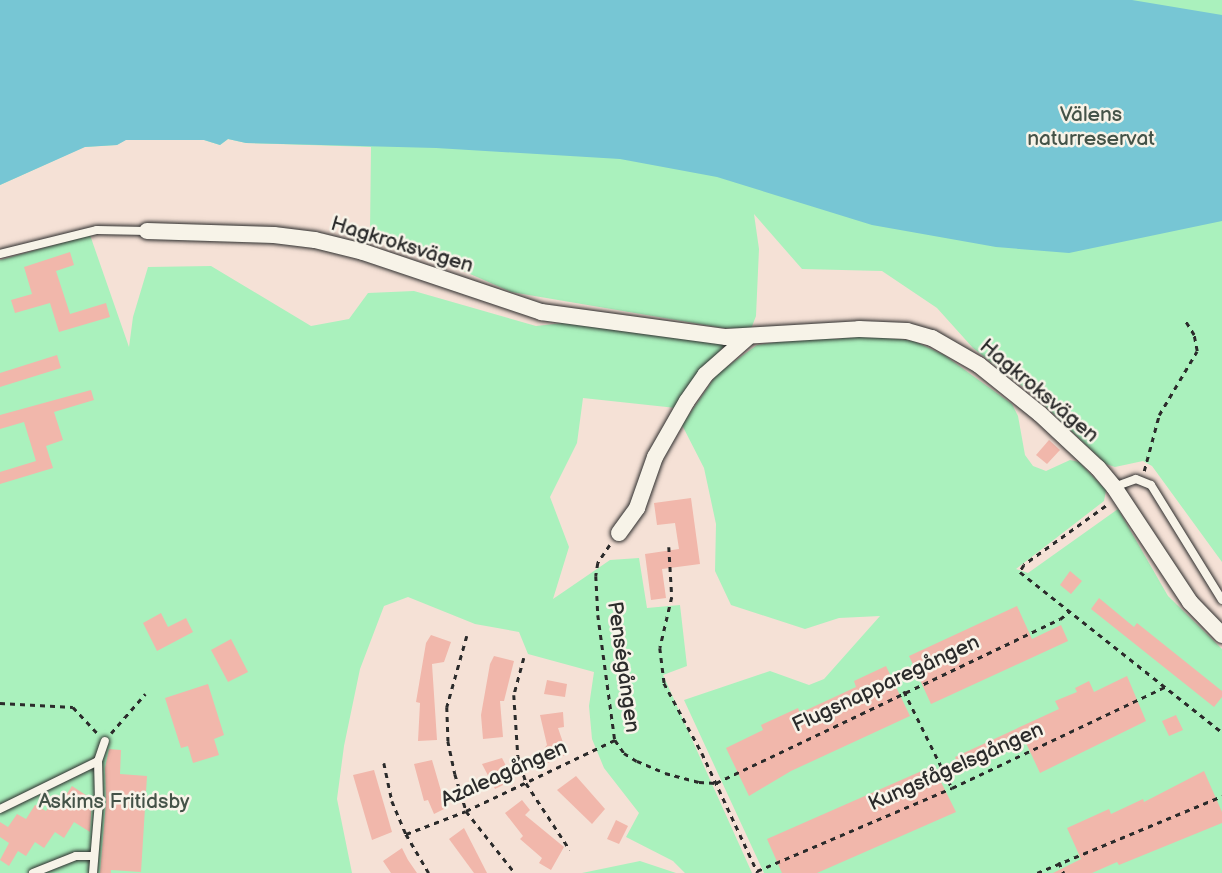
<!DOCTYPE html>
<html>
<head>
<meta charset="utf-8">
<style>
  body { margin:0 }
  #map { position:relative; width:1222px; height:873px; overflow:hidden; background:#f5e1d6; font-family:"Balsamiq Sans",sans-serif }
  div>[style] { position:absolute }
  .green>* { inset:0; background:#aaf1bd }
  .water>* { inset:0; background:#77c6d4 }
  .building>* { inset:0; background:#f1b7ab }
  .path>* { height:2.5px; margin-top:-1.25px; transform-origin:0; background:repeating-linear-gradient(90deg,#2b2b2b 0 5px,transparent 0 10px) }
  .roads { filter:drop-shadow(0 0 2px #2b2b2b) drop-shadow(0 0 2px #2b2b2b) }
  .service>* { height:8px; margin:-4px; padding:0 4px; transform-origin:4px; border-radius:4px; background:#f7f3e8 }
  .minor>* { height:16px; margin:-8px; padding:0 8px; transform-origin:8px; border-radius:8px; background:#f7f3e8 }
  span { translate:-50% -50%; white-space:nowrap; text-align:center; line-height:1.15; -webkit-text-stroke:5px #f7f3e8; paint-order:stroke }
  .park-label { font-size:21px; color:#445348 }
  .street-label { font-size:21px; color:#2b2b2b }
</style>
</head>
<body>
<div id="map">
  <div class="green">
    <i style="clip-path:polygon(0 0,1222px 0,1222px 562px,1152px 466px,1143px 461px,1115px 467px,1106px 464px,1034px 395px,973px 348px,937px 308px,882px 271px,802px 269px,754px 214px,759px 249px,756px 316px,751px 329px,723px 328px,511px 292px,370px 230px,371px 147px,246px 143px,228px 139px,220px 145px,204px 140px,125px 140px,117px 145px,84px 147px,0 185px)"></i>
    <i style="clip-path:polygon(90px 235px,129px 347px,133px 317px,148px 267px,211px 266px,311px 326px,349px 319px,368px 293px,414px 291px,536px 326px,563px 323px,726px 344px,698px 375px,676px 408px,583px 398px,577px 443px,550px 497px,569px 547px,553px 599px,610px 560px,639px 558px,647px 608px,680px 605px,687px 666px,663px 675px,752px 873px,685px 873px,673px 861px,626px 837px,639px 813px,604px 768px,592px 739px,589px 706px,594px 672px,528px 654px,519px 632px,475px 624px,408px 597px,384px 606px,360px 669px,344px 746px,337px 799px,352px 873px,0 873px,0 260px)"></i>
    <i style="clip-path:polygon(866px 335px,914px 341px,944px 355px,1012px 404px,1018px 416px,1025px 455px,1033px 466px,1046px 471px,1070px 460px,1079px 462px,1106px 490px,1104px 501px,1016px 569px,1028px 573px,1118px 509px,1168px 596px,1222px 649px,1222px 873px,764px 873px,684px 700px,770px 671px,809px 685px,824px 679px,880px 616px,839px 618px,805px 629px,731px 605px,715px 571px,716px 524px,704px 468px,682px 425px,717px 374px,757px 345px,817px 336px,836px 339px)"></i>
    <i style="clip-path:polygon(640px 861px,676px 873px,582px 873px)"></i>
  </div>
  <div class="water">
    <i style="clip-path:polygon(0 0,1132px 0,1222px 15px,1222px 221px,1069px 253px,996px 247px,872px 225px,717px 177px,620px 159px,436px 148px,246px 143px,228px 139px,220px 145px,204px 140px,126px 140px,117px 145px,85px 147px,0 185px)"></i>
  </div>
  <div class="building">
    <i style="clip-path:polygon(70px 252px,74px 265px,56px 271px,70px 314px,106px 303px,110px 317px,59px 332px,50px 303px,15px 313px,11px 300px,32px 294px,24px 267px)"></i>
    <i style="clip-path:polygon(57px 355px,61px 368px,0 387px,0 373px)"></i>
    <i style="clip-path:polygon(91px 390px,94px 400px,54px 412px,63px 440px,46px 446px,53px 468px,0 484px,0 472px,36px 461px,24px 422px,0 429px,0 415px)"></i>
    <i style="clip-path:polygon(1049px 440px,1060px 450px,1047px 464px,1036px 455px)"></i>
    <i style="clip-path:polygon(691px 498px,700px 564px,662px 569px,666px 598px,651px 600px,645px 554px,679px 549px,675px 523px,657px 525px,654px 503px)"></i>
    <i style="clip-path:polygon(1070px 571px,1082px 581px,1071px 594px,1060px 585px)"></i>
    <i style="clip-path:polygon(1099px 598px,1134px 627px,1137px 623px,1222px 691px,1222px 697px,1214px 707px,1091px 609px)"></i>
    <i style="clip-path:polygon(1017px 606px,1032px 639px,1061px 625px,1068px 641px,931px 704px,909px 656px)"></i>
    <i style="clip-path:polygon(161px 613px,168px 627px,186px 618px,193px 632px,157px 651px,143px 623px)"></i>
    <i style="clip-path:polygon(431px 635px,451px 642px,444px 662px,432px 664px,437px 740px,418px 741px,420px 703px,416px 702px,426px 643px)"></i>
    <i style="clip-path:polygon(231px 639px,248px 672px,228px 682px,211px 650px)"></i>
    <i style="clip-path:polygon(494px 656px,514px 661px,504px 701px,500px 701px,503px 737px,483px 739px,481px 715px,490px 664px)"></i>
    <i style="clip-path:polygon(886px 666px,910px 716px,791px 771px,749px 796px,726px 748px,763px 730px,761px 725px,798px 708px,800px 713px,856px 687px,854px 681px)"></i>
    <i style="clip-path:polygon(1127px 676px,1146px 721px,1040px 773px,1026px 743px,962px 772px,955px 757px,1059px 709px,1055px 701px,1077px 692px,1075px 688px,1089px 681px,1094px 692px)"></i>
    <i style="clip-path:polygon(547px 680px,567px 684px,565px 697px,544px 694px)"></i>
    <i style="clip-path:polygon(208px 684px,224px 735px,214px 739px,219px 755px,193px 763px,188px 746px,181px 748px,165px 698px)"></i>
    <i style="clip-path:polygon(563px 712px,564px 727px,558px 728px,567px 754px,548px 763px,543px 750px,547px 745px,540px 715px)"></i>
    <i style="clip-path:polygon(1176px 715px,1183px 730px,1169px 736px,1162px 721px)"></i>
    <i style="clip-path:polygon(109px 749px,121px 750px,120px 774px,147px 776px,141px 872px,111px 870px,111px 873px,100px 873px,106px 802px,105px 768px)"></i>
    <i style="clip-path:polygon(502px 758px,513px 780px,495px 789px,482px 764px)"></i>
    <i style="clip-path:polygon(432px 760px,446px 808px,434px 814px,428px 800px,424px 801px,414px 764px)"></i>
    <i style="clip-path:polygon(933px 766px,956px 812px,817px 873px,782px 873px,767px 839px)"></i>
    <i style="clip-path:polygon(374px 770px,392px 832px,372px 840px,353px 775px)"></i>
    <i style="clip-path:polygon(1204px 771px,1222px 812px,1222px 823px,1119px 865px,1117px 862px,1092px 873px,1053px 873px,1081px 859px,1067px 828px,1109px 809px,1111px 814px,1143px 799px,1144px 802px)"></i>
    <i style="clip-path:polygon(576px 776px,605px 809px,592px 824px,557px 790px)"></i>
    <i style="clip-path:polygon(72px 786px,92px 799px,90px 832px,74px 822px,64px 838px,55px 832px,44px 848px,35px 842px,26px 856px,18px 851px,9px 866px,0 860px,9px 843px,0 837px,0 822px,8px 827px,17px 814px,26px 819px,35px 805px,46px 811px,55px 797px,62px 801px)"></i>
    <i style="clip-path:polygon(522px 800px,530px 810px,525px 815px,564px 847px,551px 870px,539px 863px,542px 858px,520px 839px,523px 836px,505px 813px)"></i>
    <i style="clip-path:polygon(616px 820px,628px 826px,619px 844px,607px 839px)"></i>
    <i style="clip-path:polygon(464px 828px,487px 873px,474px 873px,449px 839px)"></i>
    <i style="clip-path:polygon(402px 848px,408px 860px,417px 873px,391px 873px,383px 861px)"></i>
  </div>
  <div class="path">
    <i style="left:1144px;top:471px;width:58px;rotate:-75deg"></i>
    <i style="left:1159px;top:415px;width:74px;rotate:-59.3deg"></i>
    <i style="left:1197px;top:351px;width:16px;rotate:-101deg"></i>
    <i style="left:1194px;top:335px;width:19px;rotate:-122deg"></i>
    <i style="left:1106px;top:506px;width:101px;rotate:144.3deg"></i>
    <i style="left:1024px;top:565px;width:8px;rotate:120deg"></i>
    <i style="left:1020px;top:572px;width:258px;rotate:38.4deg"></i>
    <i style="left:610px;top:545px;width:22px;rotate:124deg"></i>
    <i style="left:598px;top:563px;width:13px;rotate:99deg"></i>
    <i style="left:596px;top:576px;width:39px;rotate:87deg"></i>
    <i style="left:598px;top:615px;width:126px;rotate:82.3deg"></i>
    <i style="left:615px;top:740px;width:16px;rotate:55deg"></i>
    <i style="left:624px;top:753px;width:15px;rotate:32deg"></i>
    <i style="left:637px;top:761px;width:30px;rotate:23deg"></i>
    <i style="left:665px;top:773px;width:35px;rotate:15deg"></i>
    <i style="left:699px;top:782px;width:17px;rotate:3deg"></i>
    <i style="left:716px;top:783px;width:381px;rotate:-25.5deg"></i>
    <i style="left:1060px;top:619px;width:11px;rotate:-38deg"></i>
    <i style="left:669px;top:547px;width:50px;rotate:86.6deg"></i>
    <i style="left:672px;top:597px;width:52px;rotate:103.2deg"></i>
    <i style="left:660px;top:648px;width:35px;rotate:83deg"></i>
    <i style="left:664px;top:683px;width:80px;rotate:61.5deg"></i>
    <i style="left:702px;top:753px;width:132px;rotate:65deg"></i>
    <i style="left:467px;top:636px;width:74px;rotate:105.7deg"></i>
    <i style="left:447px;top:707px;width:34px;rotate:88deg"></i>
    <i style="left:448px;top:741px;width:34px;rotate:78deg"></i>
    <i style="left:455px;top:774px;width:39px;rotate:73deg"></i>
    <i style="left:466px;top:811px;width:79px;rotate:51.7deg"></i>
    <i style="left:524px;top:658px;width:38px;rotate:105deg"></i>
    <i style="left:514px;top:695px;width:61px;rotate:86.2deg"></i>
    <i style="left:518px;top:756px;width:28px;rotate:73deg"></i>
    <i style="left:526px;top:783px;width:80px;rotate:56.7deg"></i>
    <i style="left:904px;top:691px;width:108px;rotate:63.7deg"></i>
    <i style="left:0;top:703px;width:73px;rotate:3.1deg"></i>
    <i style="left:73px;top:707px;width:35px;rotate:47deg"></i>
    <i style="left:111px;top:733px;width:52px;rotate:-48.9deg"></i>
    <i style="left:384px;top:763px;width:39px;rotate:78deg"></i>
    <i style="left:392px;top:801px;width:36px;rotate:67deg"></i>
    <i style="left:406px;top:834px;width:45px;rotate:59.5deg"></i>
    <i style="left:406px;top:834px;width:64px;rotate:-21deg"></i>
    <i style="left:466px;top:811px;width:165px;rotate:-25.5deg"></i>
    <i style="left:1059px;top:862px;width:12px;rotate:66deg"></i>
    <i style="left:757px;top:871px;width:212px;rotate:-23.1deg"></i>
    <i style="left:952px;top:788px;width:236px;rotate:-25.4deg"></i>
    <i style="left:1037px;top:873px;width:200px;rotate:-22.6deg"></i>
  </div>
  <div class="roads">
    <div class="service">
      <i style="left:0;top:254px;width:100px;rotate:-13.9deg"></i>
      <i style="left:97px;top:230px;width:50px;rotate:1.1deg"></i>
      <i style="left:1114px;top:487px;width:23px;rotate:-20deg"></i>
      <i style="left:1136px;top:479px;width:16px;rotate:22deg"></i>
      <i style="left:1151px;top:485px;width:135px;rotate:58.3deg"></i>
      <i style="left:0;top:809px;width:109px;rotate:-26.1deg"></i>
      <i style="left:33px;top:873px;width:46px;rotate:-21.6deg"></i>
      <i style="left:76px;top:856px;width:17px"></i>
      <i style="left:93px;top:873px;width:72px;rotate:-85.2deg"></i>
      <i style="left:99px;top:801px;width:40px;rotate:-91.4deg"></i>
      <i style="left:98px;top:761px;width:21px;rotate:-71deg"></i>
    </div>
    <div class="minor">
      <i style="left:147px;top:231px;width:127px;rotate:1.8deg"></i>
      <i style="left:274px;top:235px;width:41px;rotate:7deg"></i>
      <i style="left:315px;top:240px;width:49px;rotate:14deg"></i>
      <i style="left:363px;top:252px;width:188px;rotate:18.6deg"></i>
      <i style="left:541px;top:312px;width:187px;rotate:7.7deg"></i>
      <i style="left:726px;top:337px;width:133px;rotate:-3.4deg"></i>
      <i style="left:859px;top:329px;width:48px;rotate:2.4deg"></i>
      <i style="left:907px;top:331px;width:26px;rotate:16deg"></i>
      <i style="left:932px;top:338px;width:54px;rotate:29.9deg"></i>
      <i style="left:979px;top:365px;width:78px;rotate:38.8deg"></i>
      <i style="left:1040px;top:414px;width:79px;rotate:43deg"></i>
      <i style="left:1098px;top:468px;width:25px;rotate:50deg"></i>
      <i style="left:1114px;top:487px;width:138px;rotate:56.5deg"></i>
      <i style="left:1190px;top:602px;width:46px;rotate:45.9deg"></i>
      <i style="left:619px;top:533px;width:31px;rotate:-54deg"></i>
      <i style="left:637px;top:508px;width:54px;rotate:-70.6deg"></i>
      <i style="left:655px;top:457px;width:64px;rotate:-60.3deg"></i>
      <i style="left:687px;top:401px;width:32px;rotate:-55deg"></i>
      <i style="left:705px;top:375px;width:56px;rotate:-41.4deg"></i>
    </div>
  </div>
  <div class="park-label">
    <span style="left:1091px;top:127px">Välens<br>naturreservat</span>
    <span style="left:114px;top:802px">Askims Fritidsby</span>
  </div>
  <div class="street-label">
    <span style="left:402px;top:245px;rotate:17deg">Hagkroksvägen</span>
    <span style="left:1039px;top:391px;rotate:40deg">Hagkroksvägen</span>
    <span style="left:623px;top:667px;rotate:82deg">Penségången</span>
    <span style="left:886px;top:684px;rotate:-25deg">Flugsnapparegången</span>
    <span style="left:956px;top:767px;rotate:-24deg">Kungsfågelsgången</span>
    <span style="left:504px;top:774px;rotate:-24deg">Azaleagången</span>
  </div>
</div>
</body>
</html>
